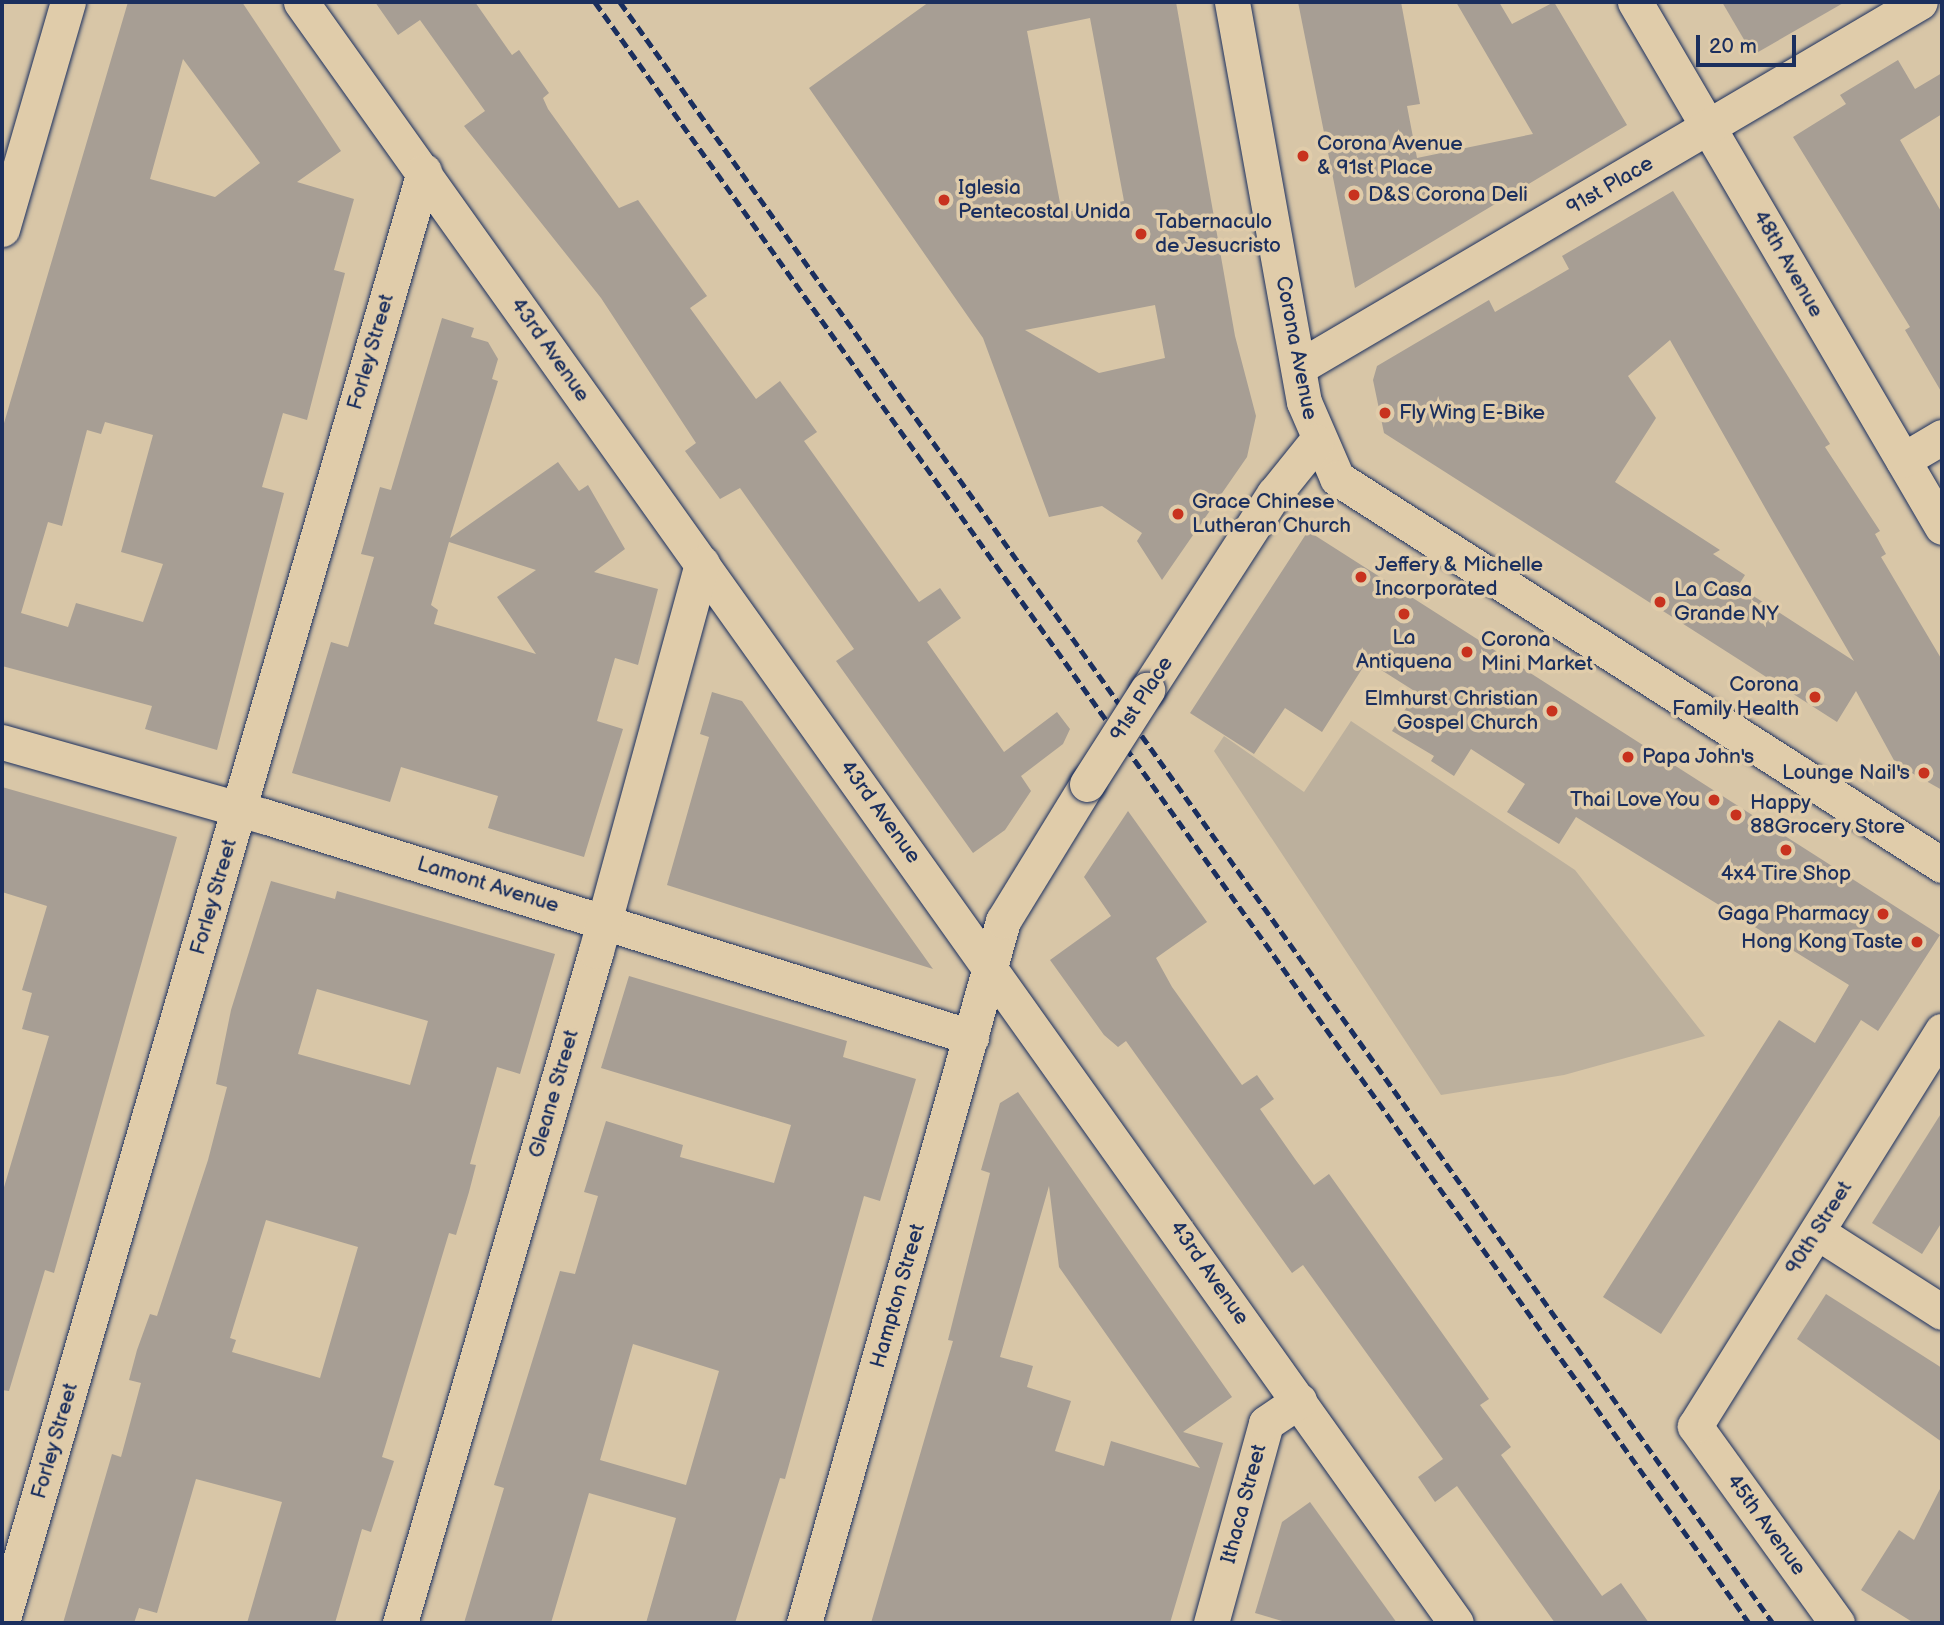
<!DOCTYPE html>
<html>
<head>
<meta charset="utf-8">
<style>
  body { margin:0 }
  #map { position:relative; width:1944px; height:1625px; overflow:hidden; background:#d8c6a7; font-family:"Balsamiq Sans",sans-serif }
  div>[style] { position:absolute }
  .green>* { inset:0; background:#bcb09d }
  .building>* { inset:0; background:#a79e94 }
  .roads { filter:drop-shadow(0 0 2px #1b2f5e) drop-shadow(0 0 2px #1b2f5e) }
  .minor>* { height:35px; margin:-17.5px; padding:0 17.5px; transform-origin:17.5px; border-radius:17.5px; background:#e0ccaa }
  .rail>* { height:5px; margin-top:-2.5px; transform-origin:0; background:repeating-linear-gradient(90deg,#1b2f5e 0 10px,transparent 0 15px) }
  .bridges { filter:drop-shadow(0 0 2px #1b2f5e) drop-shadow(0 0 2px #1b2f5e) }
  .minor-bridge>* { height:35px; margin:-17.5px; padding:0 17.5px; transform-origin:17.5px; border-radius:17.5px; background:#e0ccaa }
  .dots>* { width:19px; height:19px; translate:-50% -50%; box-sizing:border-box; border:4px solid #e0ccaa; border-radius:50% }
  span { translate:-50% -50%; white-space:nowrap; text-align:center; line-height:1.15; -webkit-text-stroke:7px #e0ccaa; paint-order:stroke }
  .poi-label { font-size:21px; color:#1b2f5e }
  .left { translate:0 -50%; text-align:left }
  .right { translate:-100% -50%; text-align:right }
  .street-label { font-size:21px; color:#1b2f5e }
  .frame { position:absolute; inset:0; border:4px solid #1b2f5e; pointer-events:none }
  .scale { position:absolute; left:1696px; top:35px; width:100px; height:32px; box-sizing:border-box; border:4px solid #1b2f5e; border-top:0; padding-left:9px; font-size:21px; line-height:24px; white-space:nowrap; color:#1b2f5e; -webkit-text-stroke:5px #e0ccaa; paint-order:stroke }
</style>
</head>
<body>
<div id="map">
  <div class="green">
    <i style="clip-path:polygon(1351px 721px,1575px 870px,1705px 1036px,1564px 1075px,1441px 1095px,1214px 751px,1224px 736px,1304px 792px)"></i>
  </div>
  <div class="building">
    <i style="clip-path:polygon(evenodd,128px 2px,242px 2px,341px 151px,297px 182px,354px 199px,334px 270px,345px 273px,307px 420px,283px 413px,262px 487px,284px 493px,217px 750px,145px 729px,152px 706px,2px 666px,2px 430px,128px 2px,183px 59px,260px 163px,215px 197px,150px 179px,183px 59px,128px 2px,105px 422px,153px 435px,121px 552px,163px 564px,143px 622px,76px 603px,68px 627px,21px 613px,48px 522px,62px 526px,87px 430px,101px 434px,105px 422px)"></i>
    <i style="clip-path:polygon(375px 2px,475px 2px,512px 55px,519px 50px,549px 93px,543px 98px,548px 109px,619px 208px,638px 200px,707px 296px,690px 308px,756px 399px,780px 381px,817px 432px,804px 441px,919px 602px,940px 588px,961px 618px,927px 642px,1004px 752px,1057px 712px,1070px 729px,1063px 744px,1021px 776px,1031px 791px,1005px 830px,973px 853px,836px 661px,854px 649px,740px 488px,720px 499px,685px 451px,696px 443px,601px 298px,464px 126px,485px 111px,420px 20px,398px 35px)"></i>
    <i style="clip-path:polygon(evenodd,929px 2px,1176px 2px,1235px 336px,1256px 416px,1247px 457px,1162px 580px,1137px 541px,1142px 533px,1102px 506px,1049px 517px,983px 338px,809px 88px,929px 2px,1090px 18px,1124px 201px,1062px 213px,1027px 31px,1090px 18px,929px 2px,1155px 305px,1165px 358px,1099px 373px,1025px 330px,1155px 305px)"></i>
    <i style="clip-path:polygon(1298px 2px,1401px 2px,1420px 104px,1407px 106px,1417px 158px,1533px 134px,1456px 2px,1499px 2px,1512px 24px,1554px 2px,1627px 125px,1355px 288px)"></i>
    <i style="clip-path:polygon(1722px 2px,1845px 2px,1753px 55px)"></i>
    <i style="clip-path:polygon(1898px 60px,1915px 89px,1942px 73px,1942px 114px,1900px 140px,1942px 213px,1942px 393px,1905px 330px,1910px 327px,1793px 137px,1846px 104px,1840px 95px)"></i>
    <i style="clip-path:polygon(evenodd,1673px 191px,1830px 444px,1825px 447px,1880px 531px,1875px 534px,1886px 554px,1881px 557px,1942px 660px,1942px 790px,1896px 764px,1856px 691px,1837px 722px,1384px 433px,1373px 380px,1377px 366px,1489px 300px,1495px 312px,1569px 269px,1562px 256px,1673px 191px,1670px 340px,1772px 520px,1854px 661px,1738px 586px,1745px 575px,1713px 554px,1720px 550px,1615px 482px,1656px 418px,1628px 376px,1670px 340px)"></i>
    <i style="clip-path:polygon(evenodd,442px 318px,474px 328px,471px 337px,488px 342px,498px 359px,492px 379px,498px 381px,450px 538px,558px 462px,579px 491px,588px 485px,625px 549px,594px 572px,658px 589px,638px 665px,615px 658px,597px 721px,623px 729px,584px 857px,488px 828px,498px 796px,401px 767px,390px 802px,292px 773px,331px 642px,348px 647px,374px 557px,361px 554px,380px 487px,391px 490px,442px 318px,449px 542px,536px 570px,497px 597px,536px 654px,434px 624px,438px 610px,431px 605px,449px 542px)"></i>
    <i style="clip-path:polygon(1308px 531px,1940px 935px,1878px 1031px,1861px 1020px,1661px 1334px,1603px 1297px,1779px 1020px,1815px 1043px,1849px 985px,1576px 817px,1559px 844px,1507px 812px,1525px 784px,1471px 749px,1454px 776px,1431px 761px,1434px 756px,1392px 731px,1416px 692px,1367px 661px,1322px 732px,1285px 708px,1254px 754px,1190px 713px)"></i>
    <i style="clip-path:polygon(712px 692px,742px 701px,933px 969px,667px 885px,709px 737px,700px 734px)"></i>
    <i style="clip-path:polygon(2px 787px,177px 837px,54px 1273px,45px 1270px,9px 1391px,2px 1390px,2px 1194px,49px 1036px,22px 1029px,32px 993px,22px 990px,47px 906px,2px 892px)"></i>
    <i style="clip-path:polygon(1128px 811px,1207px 922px,1156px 958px,1172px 987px,1242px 1085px,1257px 1075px,1274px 1099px,1260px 1109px,1295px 1159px,1314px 1185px,1329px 1174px,1489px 1399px,1480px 1405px,1511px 1447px,1501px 1455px,1602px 1596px,1621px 1583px,1649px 1623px,1555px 1623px,1457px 1486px,1435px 1502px,1418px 1477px,1443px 1459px,1303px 1265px,1292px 1273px,1126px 1041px,1118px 1047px,1104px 1035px,1050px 960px,1111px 916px,1084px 877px)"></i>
    <i style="clip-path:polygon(evenodd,271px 881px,335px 899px,337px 891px,555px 954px,520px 1074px,497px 1067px,470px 1164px,476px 1165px,469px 1192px,456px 1235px,449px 1233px,382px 1457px,394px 1461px,371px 1532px,362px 1529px,335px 1623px,247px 1623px,282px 1502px,196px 1479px,157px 1613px,139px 1608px,134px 1623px,63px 1623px,112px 1454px,121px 1457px,141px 1383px,129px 1380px,137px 1350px,150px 1314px,157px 1316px,208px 1160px,227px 1087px,216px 1084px,231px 1010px,271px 881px,317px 989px,428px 1021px,410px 1085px,298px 1054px,317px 989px,271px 881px,266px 1220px,358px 1247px,320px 1378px,232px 1352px,236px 1340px,230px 1338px,266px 1220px)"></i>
    <i style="clip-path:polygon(evenodd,629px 976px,847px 1041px,843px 1057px,916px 1079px,880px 1201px,864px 1196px,785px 1479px,780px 1478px,735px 1623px,646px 1623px,676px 1518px,589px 1493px,551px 1623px,464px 1623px,504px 1488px,494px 1485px,535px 1352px,560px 1271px,575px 1274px,598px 1196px,584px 1192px,606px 1121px,683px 1145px,680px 1157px,774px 1183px,791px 1125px,601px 1068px,629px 976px,633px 1344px,719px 1371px,686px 1485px,600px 1460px,633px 1344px)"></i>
    <i style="clip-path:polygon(evenodd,1018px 1092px,1232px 1397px,1183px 1432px,1223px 1443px,1170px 1623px,871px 1623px,953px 1341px,948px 1340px,990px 1173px,981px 1170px,1000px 1103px,1018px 1092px,1049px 1186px,1059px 1267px,1200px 1468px,1111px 1441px,1104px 1466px,1055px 1451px,1071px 1401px,1027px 1387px,1033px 1366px,1000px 1357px,1049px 1186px)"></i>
    <i style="clip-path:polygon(1942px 1112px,1942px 1222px,1922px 1254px,1872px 1223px)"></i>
    <i style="clip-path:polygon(1826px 1294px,1942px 1368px,1942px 1442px,1797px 1339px)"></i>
    <i style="clip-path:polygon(1942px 1485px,1942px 1623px,1914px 1623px,1861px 1590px,1899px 1530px,1914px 1540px)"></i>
    <i style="clip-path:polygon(1310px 1502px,1397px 1623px,1289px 1623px,1255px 1613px,1282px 1522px)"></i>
  </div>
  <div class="roads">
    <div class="minor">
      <i style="left:301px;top:2px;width:1990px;rotate:54.53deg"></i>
      <i style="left:1232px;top:2px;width:406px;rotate:79.8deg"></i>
      <i style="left:1304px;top:402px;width:83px;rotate:66.5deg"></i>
      <i style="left:1337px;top:478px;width:718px;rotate:32.61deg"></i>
      <i style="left:1635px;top:2px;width:608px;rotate:59.68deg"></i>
      <i style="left:2px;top:229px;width:236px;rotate:-73.8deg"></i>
      <i style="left:1299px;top:367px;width:720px;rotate:-30.45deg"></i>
      <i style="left:1903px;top:460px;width:45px;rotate:-30.5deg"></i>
      <i style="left:1147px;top:690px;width:234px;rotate:-57.1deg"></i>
      <i style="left:1274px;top:494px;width:67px;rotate:-51.1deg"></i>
      <i style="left:2px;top:742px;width:272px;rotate:15.8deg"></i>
      <i style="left:264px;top:816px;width:741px;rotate:17.36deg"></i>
      <i style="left:1817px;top:1232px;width:148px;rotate:32.6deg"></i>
      <i style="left:2px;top:1622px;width:1511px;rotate:-73.78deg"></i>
      <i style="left:400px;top:1623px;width:700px;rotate:-73.74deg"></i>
      <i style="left:596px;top:951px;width:402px;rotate:-74.7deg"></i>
      <i style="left:804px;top:1623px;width:730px;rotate:-74.17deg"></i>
      <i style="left:1003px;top:921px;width:161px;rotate:-58.5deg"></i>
      <i style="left:1211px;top:1623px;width:207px;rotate:-74.6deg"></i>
      <i style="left:1266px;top:1423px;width:40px;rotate:-34deg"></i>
      <i style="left:1837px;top:1623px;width:243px;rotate:-125.8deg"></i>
      <i style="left:1695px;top:1426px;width:466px;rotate:-58deg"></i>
    </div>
  </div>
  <div class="rail">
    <i style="left:595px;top:2px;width:1990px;rotate:54.55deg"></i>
    <i style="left:620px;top:2px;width:1989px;rotate:54.58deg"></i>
  </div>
  <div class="bridges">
    <div class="minor-bridge">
      <i style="left:1087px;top:784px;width:112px;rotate:-57.4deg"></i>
    </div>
  </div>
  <div class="dots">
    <i style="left:1303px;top:156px;background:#c8321e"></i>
    <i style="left:1354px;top:195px;background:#c8321e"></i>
    <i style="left:944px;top:200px;background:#c8321e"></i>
    <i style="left:1141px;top:234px;background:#c8321e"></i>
    <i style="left:1385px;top:413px;background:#c8321e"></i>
    <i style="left:1178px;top:514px;background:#c8321e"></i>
    <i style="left:1361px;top:577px;background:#c8321e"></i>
    <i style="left:1660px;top:602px;background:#c8321e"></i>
    <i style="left:1404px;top:614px;background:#c8321e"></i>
    <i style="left:1467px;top:652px;background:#c8321e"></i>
    <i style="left:1815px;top:697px;background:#c8321e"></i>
    <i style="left:1552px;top:711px;background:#c8321e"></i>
    <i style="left:1628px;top:757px;background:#c8321e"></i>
    <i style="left:1924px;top:773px;background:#c8321e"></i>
    <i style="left:1714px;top:800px;background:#c8321e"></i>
    <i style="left:1736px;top:815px;background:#c8321e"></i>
    <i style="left:1786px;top:850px;background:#c8321e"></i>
    <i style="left:1883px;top:914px;background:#c8321e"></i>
    <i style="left:1917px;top:942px;background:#c8321e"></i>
  </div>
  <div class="poi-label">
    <span class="left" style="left:1317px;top:156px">Corona Avenue<br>&amp; 91st Place</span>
    <span class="left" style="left:958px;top:200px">Iglesia<br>Pentecostal Unida</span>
    <span class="left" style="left:1368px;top:195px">D&amp;S Corona Deli</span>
    <span class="left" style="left:1155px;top:234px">Tabernaculo<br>de Jesucristo</span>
    <span class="left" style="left:1399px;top:413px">Fly Wing E-Bike</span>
    <span class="left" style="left:1192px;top:514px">Grace Chinese<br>Lutheran Church</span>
    <span class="left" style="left:1375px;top:577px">Jeffery &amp; Michelle<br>Incorporated</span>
    <span class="left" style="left:1674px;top:602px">La Casa<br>Grande NY</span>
    <span style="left:1404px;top:650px">La<br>Antiquena</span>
    <span class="left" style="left:1481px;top:652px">Corona<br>Mini Market</span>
    <span class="right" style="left:1799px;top:697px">Corona<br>Family Health</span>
    <span class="right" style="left:1538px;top:711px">Elmhurst Christian<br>Gospel Church</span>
    <span class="left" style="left:1642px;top:757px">Papa John's</span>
    <span class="right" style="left:1910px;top:773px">Lounge Nail's</span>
    <span class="right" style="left:1700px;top:800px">Thai Love You</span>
    <span class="left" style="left:1750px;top:815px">Happy<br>88Grocery Store</span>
    <span style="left:1786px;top:874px">4x4 Tire Shop</span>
    <span class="right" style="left:1869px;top:914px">Gaga Pharmacy</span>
    <span class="right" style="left:1903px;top:942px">Hong Kong Taste</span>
  </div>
  <div class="street-label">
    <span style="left:1610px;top:186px;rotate:-30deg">91st Place</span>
    <span style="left:1788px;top:264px;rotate:60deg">48th Avenue</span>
    <span style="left:1296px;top:348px;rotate:79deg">Corona Avenue</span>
    <span style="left:550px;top:350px;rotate:55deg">43rd Avenue</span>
    <span style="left:371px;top:352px;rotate:-74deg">Forley Street</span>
    <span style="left:1142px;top:699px;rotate:-57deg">91st Place</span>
    <span style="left:880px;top:812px;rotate:54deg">43rd Avenue</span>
    <span style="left:488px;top:885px;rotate:17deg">Lamont Avenue</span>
    <span style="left:214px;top:897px;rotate:-74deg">Forley Street</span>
    <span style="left:554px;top:1094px;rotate:-74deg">Gleane Street</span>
    <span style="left:1819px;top:1228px;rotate:-58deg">90th Street</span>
    <span style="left:1209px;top:1273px;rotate:55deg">43rd Avenue</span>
    <span style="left:898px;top:1296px;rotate:-74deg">Hampton Street</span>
    <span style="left:55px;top:1441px;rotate:-74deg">Forley Street</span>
    <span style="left:1244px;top:1504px;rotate:-75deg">Ithaca Street</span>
    <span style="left:1766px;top:1525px;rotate:54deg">45th Avenue</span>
  </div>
  <div class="frame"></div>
  <div class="scale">20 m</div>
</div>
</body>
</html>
